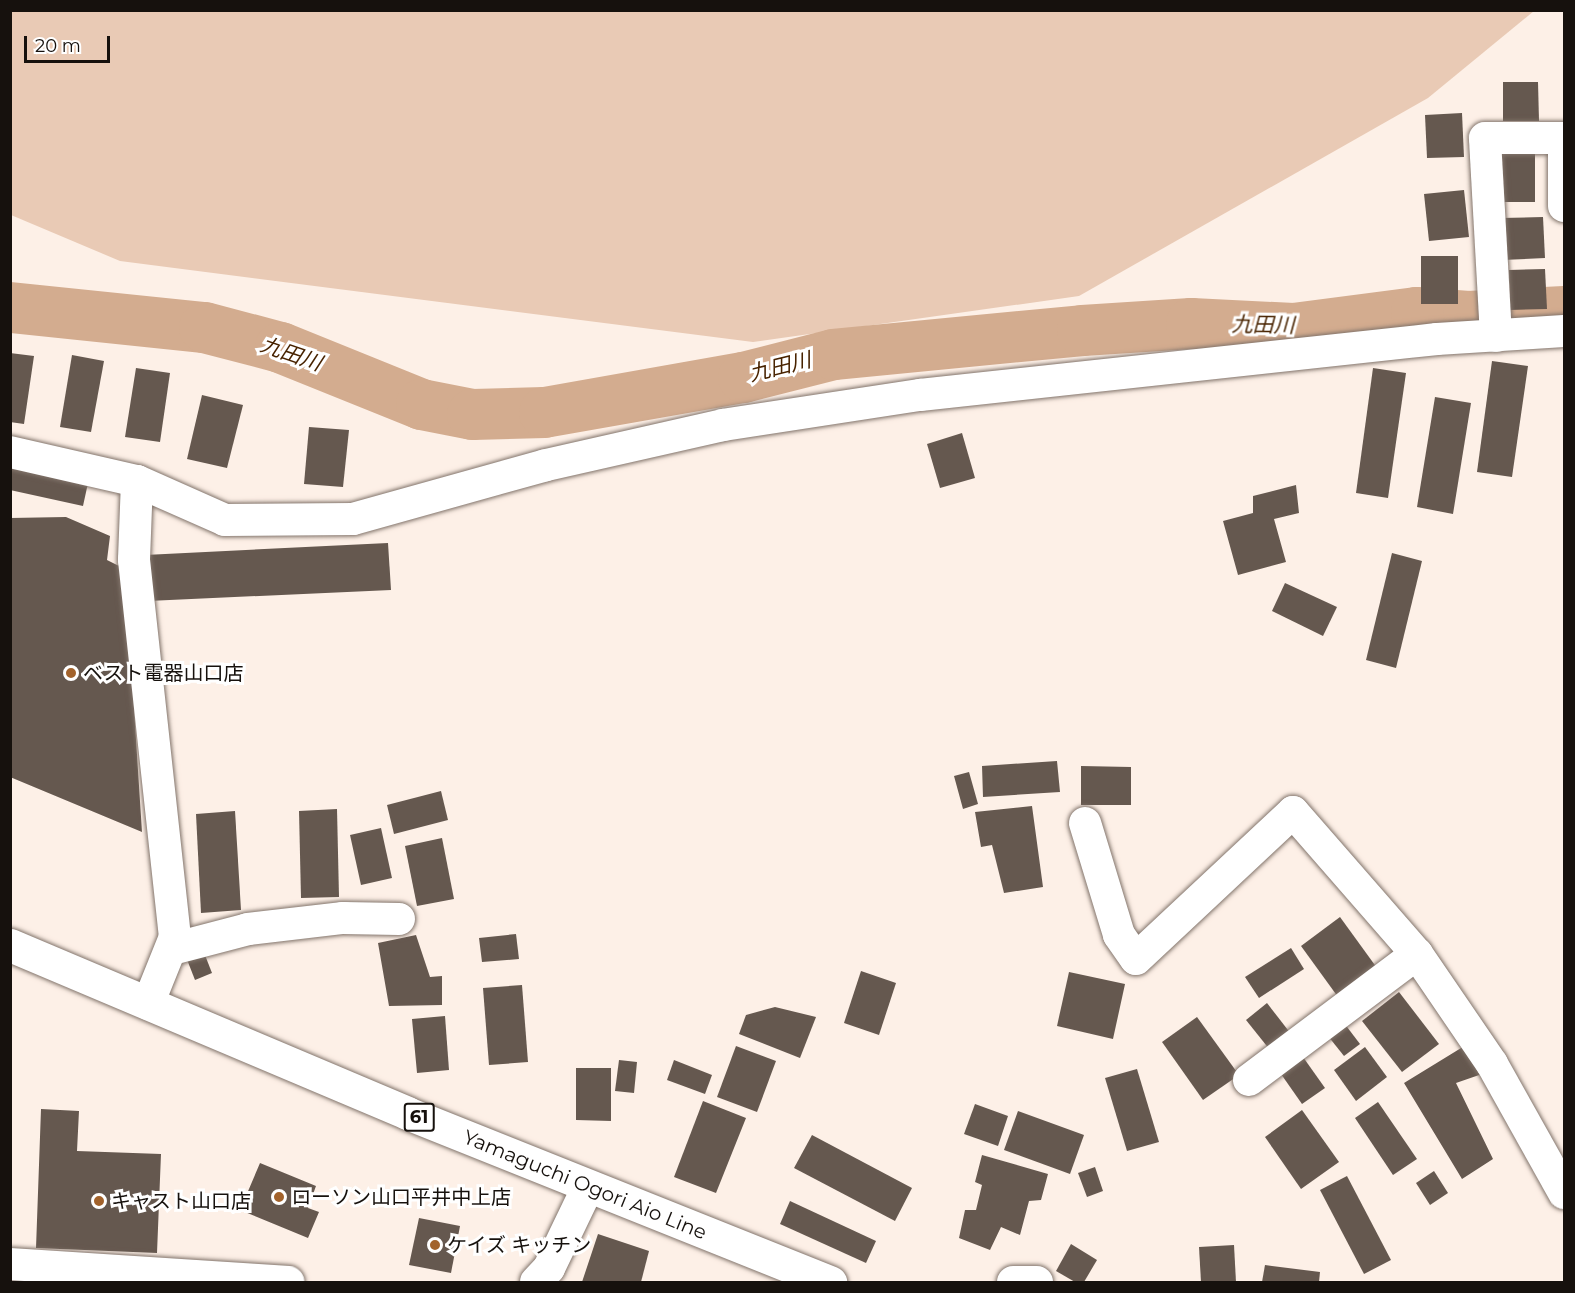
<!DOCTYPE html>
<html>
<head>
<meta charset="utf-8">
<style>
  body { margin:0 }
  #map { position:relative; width:1575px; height:1293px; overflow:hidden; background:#fdf0e7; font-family:Montserrat,"Noto Sans JP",sans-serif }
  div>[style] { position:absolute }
  .green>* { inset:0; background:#e9cab5 }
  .river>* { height:51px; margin:-25.5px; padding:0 25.5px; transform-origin:25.5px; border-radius:25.5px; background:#d3ac8f }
  .building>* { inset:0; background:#65584f }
  .roads { filter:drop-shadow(0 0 2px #82746b) drop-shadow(0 0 2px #82746b) }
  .minor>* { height:32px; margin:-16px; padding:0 16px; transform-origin:16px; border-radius:16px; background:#fff }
  .primary>* { height:33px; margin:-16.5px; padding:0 16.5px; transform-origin:16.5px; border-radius:16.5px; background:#fff }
  .dots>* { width:16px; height:16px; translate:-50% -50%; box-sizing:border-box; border:3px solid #fff; border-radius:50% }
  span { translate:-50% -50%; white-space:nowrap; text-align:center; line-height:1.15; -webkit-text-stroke:6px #fff; paint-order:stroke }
  .shield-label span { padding:2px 4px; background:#fff; border:2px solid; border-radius:4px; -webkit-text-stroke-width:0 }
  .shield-label { font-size:18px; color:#16110d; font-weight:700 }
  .poi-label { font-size:20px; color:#16110d }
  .left { translate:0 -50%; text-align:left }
  .street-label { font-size:20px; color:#16110d }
  .water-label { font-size:21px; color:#482300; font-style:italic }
  .frame { position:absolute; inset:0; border:12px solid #16110d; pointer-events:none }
  .scale { position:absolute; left:24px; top:36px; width:86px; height:27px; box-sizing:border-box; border:3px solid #16110d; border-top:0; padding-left:8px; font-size:18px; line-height:21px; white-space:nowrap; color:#16110d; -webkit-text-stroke:4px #fff; paint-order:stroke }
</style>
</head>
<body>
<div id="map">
  <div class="green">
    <i style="clip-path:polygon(10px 11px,11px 10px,1534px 11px,1428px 98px,1079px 296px,753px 342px,120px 261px,11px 215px)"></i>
  </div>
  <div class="river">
    <i style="left:10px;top:307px;width:195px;rotate:5.9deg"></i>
    <i style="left:204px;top:327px;width:79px;rotate:14.7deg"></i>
    <i style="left:280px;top:347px;width:152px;rotate:22deg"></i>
    <i style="left:421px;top:404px;width:52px;rotate:11.1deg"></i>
    <i style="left:472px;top:414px;width:72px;rotate:-1.6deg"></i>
    <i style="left:544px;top:412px;width:202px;rotate:-10deg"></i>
    <i style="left:743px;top:377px;width:93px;rotate:-14.3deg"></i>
    <i style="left:833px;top:354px;width:250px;rotate:-5.5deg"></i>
    <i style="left:1082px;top:330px;width:109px;rotate:-3.7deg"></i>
    <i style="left:1191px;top:323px;width:102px;rotate:2.8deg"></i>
    <i style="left:1293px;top:328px;width:124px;rotate:-7.4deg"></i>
    <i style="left:1416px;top:312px;width:52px;rotate:4.4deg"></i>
    <i style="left:1468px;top:316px;width:96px;rotate:-3deg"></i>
  </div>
  <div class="building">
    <i style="clip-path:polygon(1503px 82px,1538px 82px,1539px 121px,1503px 121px)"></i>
    <i style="clip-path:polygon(1462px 113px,1464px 157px,1427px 158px,1425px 115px)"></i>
    <i style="clip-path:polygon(1499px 154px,1535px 154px,1535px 202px,1499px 202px)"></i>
    <i style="clip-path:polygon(1464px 190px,1469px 237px,1429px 241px,1424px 194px)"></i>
    <i style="clip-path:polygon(1543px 217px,1545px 258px,1502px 260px,1501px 218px)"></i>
    <i style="clip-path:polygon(1421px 256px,1458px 256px,1458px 304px,1421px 304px)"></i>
    <i style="clip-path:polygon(1545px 269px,1547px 309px,1510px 310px,1509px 270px)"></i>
    <i style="clip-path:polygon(10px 353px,34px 356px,24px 424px,10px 422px)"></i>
    <i style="clip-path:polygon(72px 355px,104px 361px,91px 432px,60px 427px)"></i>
    <i style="clip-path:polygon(1492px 361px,1528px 366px,1512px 477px,1477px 472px)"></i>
    <i style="clip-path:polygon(136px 368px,170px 373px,160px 442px,125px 437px)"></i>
    <i style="clip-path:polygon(1373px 368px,1406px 373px,1388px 498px,1356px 493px)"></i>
    <i style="clip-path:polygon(202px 395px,243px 405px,227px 468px,187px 459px)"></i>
    <i style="clip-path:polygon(1435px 397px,1471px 403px,1453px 514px,1417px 507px)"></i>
    <i style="clip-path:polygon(309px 427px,349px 430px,343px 487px,304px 484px)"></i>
    <i style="clip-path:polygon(962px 433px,975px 478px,940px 488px,927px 444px)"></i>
    <i style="clip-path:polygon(10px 465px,88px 483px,83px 506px,10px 490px)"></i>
    <i style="clip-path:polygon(1296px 485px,1299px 513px,1274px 519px,1286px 562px,1238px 575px,1223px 521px,1253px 513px,1253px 496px)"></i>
    <i style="clip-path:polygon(66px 517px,110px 536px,107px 560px,125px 569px,142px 832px,10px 777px,10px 518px)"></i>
    <i style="clip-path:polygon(388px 543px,391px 590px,148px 601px,145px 555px)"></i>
    <i style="clip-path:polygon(1392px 553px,1422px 561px,1396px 668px,1366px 660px)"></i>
    <i style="clip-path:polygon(1285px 583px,1337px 607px,1323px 636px,1272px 611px)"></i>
    <i style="clip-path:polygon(1057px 761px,1060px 792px,983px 797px,982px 766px)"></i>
    <i style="clip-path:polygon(1081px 766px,1131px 767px,1131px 805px,1081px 805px)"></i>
    <i style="clip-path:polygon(969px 772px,978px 804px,963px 809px,954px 776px)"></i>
    <i style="clip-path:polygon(441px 791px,448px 820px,394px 834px,387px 805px)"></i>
    <i style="clip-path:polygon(1032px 806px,1043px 887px,1004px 893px,992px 845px,981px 847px,975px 812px)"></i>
    <i style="clip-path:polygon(337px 809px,339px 897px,301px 898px,299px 811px)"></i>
    <i style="clip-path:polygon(235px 811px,241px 910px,201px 913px,196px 814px)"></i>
    <i style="clip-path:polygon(381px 828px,392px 878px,361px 885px,350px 835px)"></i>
    <i style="clip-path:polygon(442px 838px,454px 899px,417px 906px,405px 846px)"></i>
    <i style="clip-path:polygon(1340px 917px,1377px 968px,1338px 997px,1301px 946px)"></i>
    <i style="clip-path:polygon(516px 934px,519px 959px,482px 962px,479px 938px)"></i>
    <i style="clip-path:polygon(416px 935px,430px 977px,442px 976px,442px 1005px,389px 1006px,378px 943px)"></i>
    <i style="clip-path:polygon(1291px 948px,1304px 969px,1259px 998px,1245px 977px)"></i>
    <i style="clip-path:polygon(203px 950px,212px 973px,195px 980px,186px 957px)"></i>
    <i style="clip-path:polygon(861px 971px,896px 983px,879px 1035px,844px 1023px)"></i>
    <i style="clip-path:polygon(1069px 972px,1125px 984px,1113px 1039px,1057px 1026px)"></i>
    <i style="clip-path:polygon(522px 985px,528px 1062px,489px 1065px,483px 988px)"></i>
    <i style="clip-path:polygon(1399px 992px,1439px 1044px,1402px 1072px,1362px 1021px)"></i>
    <i style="clip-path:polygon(1267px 1003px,1291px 1034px,1270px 1050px,1246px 1020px)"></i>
    <i style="clip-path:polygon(775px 1007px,816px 1017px,800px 1058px,739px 1034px,746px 1015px)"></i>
    <i style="clip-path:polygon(445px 1016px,449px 1070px,417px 1073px,412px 1019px)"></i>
    <i style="clip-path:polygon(1197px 1017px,1239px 1075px,1203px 1100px,1162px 1042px)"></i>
    <i style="clip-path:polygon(1344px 1023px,1360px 1044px,1344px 1056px,1328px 1036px)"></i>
    <i style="clip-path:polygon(1466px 1045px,1482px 1074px,1456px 1083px,1493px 1159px,1462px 1179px,1404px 1083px)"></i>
    <i style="clip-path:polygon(736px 1046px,776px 1061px,757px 1112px,717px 1097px)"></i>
    <i style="clip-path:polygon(1365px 1047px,1387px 1077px,1356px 1101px,1334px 1070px)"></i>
    <i style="clip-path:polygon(1303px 1057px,1325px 1088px,1302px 1104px,1281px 1074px)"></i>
    <i style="clip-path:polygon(619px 1060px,637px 1062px,634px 1093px,615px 1091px)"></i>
    <i style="clip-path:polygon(674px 1060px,712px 1075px,705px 1094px,667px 1080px)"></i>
    <i style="clip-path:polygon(576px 1068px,611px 1068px,611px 1121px,576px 1120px)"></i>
    <i style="clip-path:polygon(1137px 1069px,1159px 1142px,1127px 1151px,1105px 1078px)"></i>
    <i style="clip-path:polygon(703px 1101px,746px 1118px,716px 1193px,674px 1177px)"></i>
    <i style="clip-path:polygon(1378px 1102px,1417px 1159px,1393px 1175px,1355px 1118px)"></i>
    <i style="clip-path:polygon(975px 1104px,1008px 1116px,998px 1146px,964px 1134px)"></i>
    <i style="clip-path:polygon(41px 1109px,79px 1111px,77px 1151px,161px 1154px,157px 1253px,36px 1248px)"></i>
    <i style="clip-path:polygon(1302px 1110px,1339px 1162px,1301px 1189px,1265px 1137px)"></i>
    <i style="clip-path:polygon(1018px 1111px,1084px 1135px,1070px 1174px,1004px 1150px)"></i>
    <i style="clip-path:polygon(812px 1135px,912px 1188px,895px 1221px,794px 1168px)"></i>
    <i style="clip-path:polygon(982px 1155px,1048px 1174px,1041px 1200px,1029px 1201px,1020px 1235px,1001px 1227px,990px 1250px,959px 1238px,965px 1210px,976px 1210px,982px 1185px,975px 1182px)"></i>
    <i style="clip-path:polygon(260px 1163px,316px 1186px,308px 1208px,319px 1212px,308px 1238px,240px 1210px)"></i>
    <i style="clip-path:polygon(1095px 1167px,1103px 1191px,1087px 1197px,1078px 1173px)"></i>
    <i style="clip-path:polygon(1434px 1171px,1448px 1193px,1430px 1205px,1416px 1183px)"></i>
    <i style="clip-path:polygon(1347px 1176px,1391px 1260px,1364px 1274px,1320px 1190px)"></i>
    <i style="clip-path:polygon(790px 1201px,876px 1241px,866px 1263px,780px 1224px)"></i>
    <i style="clip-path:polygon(419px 1218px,460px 1226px,451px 1273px,409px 1265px)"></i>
    <i style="clip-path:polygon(598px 1234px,649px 1251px,641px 1282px,582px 1282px)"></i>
    <i style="clip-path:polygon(1071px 1244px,1097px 1260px,1084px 1282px,1075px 1282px,1056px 1271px)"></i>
    <i style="clip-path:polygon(1234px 1245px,1236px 1282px,1201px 1282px,1199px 1247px)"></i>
    <i style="clip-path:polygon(1265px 1265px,1320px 1272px,1319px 1282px,1262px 1282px)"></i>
  </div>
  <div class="roads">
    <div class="minor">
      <i style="left:1496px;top:336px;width:198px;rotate:-93.2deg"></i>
      <i style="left:1485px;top:138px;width:79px"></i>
      <i style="left:1564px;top:138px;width:68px;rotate:90deg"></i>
      <i style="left:10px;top:452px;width:130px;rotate:12.9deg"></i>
      <i style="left:137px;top:481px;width:96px;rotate:23.9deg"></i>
      <i style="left:225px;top:520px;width:128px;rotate:-0.4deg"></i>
      <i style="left:353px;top:519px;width:200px;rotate:-15.6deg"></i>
      <i style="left:546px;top:465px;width:181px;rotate:-12.7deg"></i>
      <i style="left:723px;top:425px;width:199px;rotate:-8.7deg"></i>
      <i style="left:920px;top:395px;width:520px;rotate:-6.18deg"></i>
      <i style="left:1437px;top:339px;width:127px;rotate:-3.6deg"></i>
      <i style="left:137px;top:481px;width:79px;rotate:92.2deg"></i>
      <i style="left:134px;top:560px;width:379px;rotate:83.8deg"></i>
      <i style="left:175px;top:937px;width:72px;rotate:111.9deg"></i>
      <i style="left:1085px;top:823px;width:117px;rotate:73.1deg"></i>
      <i style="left:1119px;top:935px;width:29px;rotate:55deg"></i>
      <i style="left:1136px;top:959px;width:215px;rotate:-43.1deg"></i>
      <i style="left:1293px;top:812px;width:189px;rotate:48.9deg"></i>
      <i style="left:1417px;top:954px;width:133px;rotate:55.7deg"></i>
      <i style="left:1492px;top:1064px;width:148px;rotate:60.8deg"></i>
      <i style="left:172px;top:949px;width:79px;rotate:-14.7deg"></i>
      <i style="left:248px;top:929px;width:96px;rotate:-6.6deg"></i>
      <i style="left:343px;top:918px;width:56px;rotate:1deg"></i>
      <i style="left:1249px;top:1080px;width:210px;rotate:-36.9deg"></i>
      <i style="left:10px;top:1264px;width:279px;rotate:3.7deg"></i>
      <i style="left:536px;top:1282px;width:19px;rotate:-47deg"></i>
      <i style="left:549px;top:1268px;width:90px;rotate:-64.3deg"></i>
      <i style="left:1013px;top:1282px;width:24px"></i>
    </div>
    <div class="primary">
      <i style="left:10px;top:945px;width:431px;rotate:22.9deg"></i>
      <i style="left:407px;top:1113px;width:456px;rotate:21.8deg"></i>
    </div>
  </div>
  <div class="dots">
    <i style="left:71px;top:673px;background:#a2622b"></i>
    <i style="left:279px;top:1197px;background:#a2622b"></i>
    <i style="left:99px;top:1201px;background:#a2622b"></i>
    <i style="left:435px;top:1245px;background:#a2622b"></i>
  </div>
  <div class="shield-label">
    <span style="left:419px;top:1117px">61</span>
  </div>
  <div class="poi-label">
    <span class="left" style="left:83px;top:673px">ベスト電器山口店</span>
    <span class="left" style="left:291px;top:1197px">ローソン山口平井中上店</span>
    <span class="left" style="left:111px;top:1201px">キャスト山口店</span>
    <span class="left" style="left:447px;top:1245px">ケイズ キッチン</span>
  </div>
  <div class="street-label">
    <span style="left:585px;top:1185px;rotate:22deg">Yamaguchi Ogori Aio Line</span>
  </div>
  <div class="water-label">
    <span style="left:1263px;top:325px;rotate:1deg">九田川</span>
    <span style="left:291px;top:354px;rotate:19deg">九田川</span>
    <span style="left:780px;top:367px;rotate:-14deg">九田川</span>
  </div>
  <div class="frame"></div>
  <div class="scale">20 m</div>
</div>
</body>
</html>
